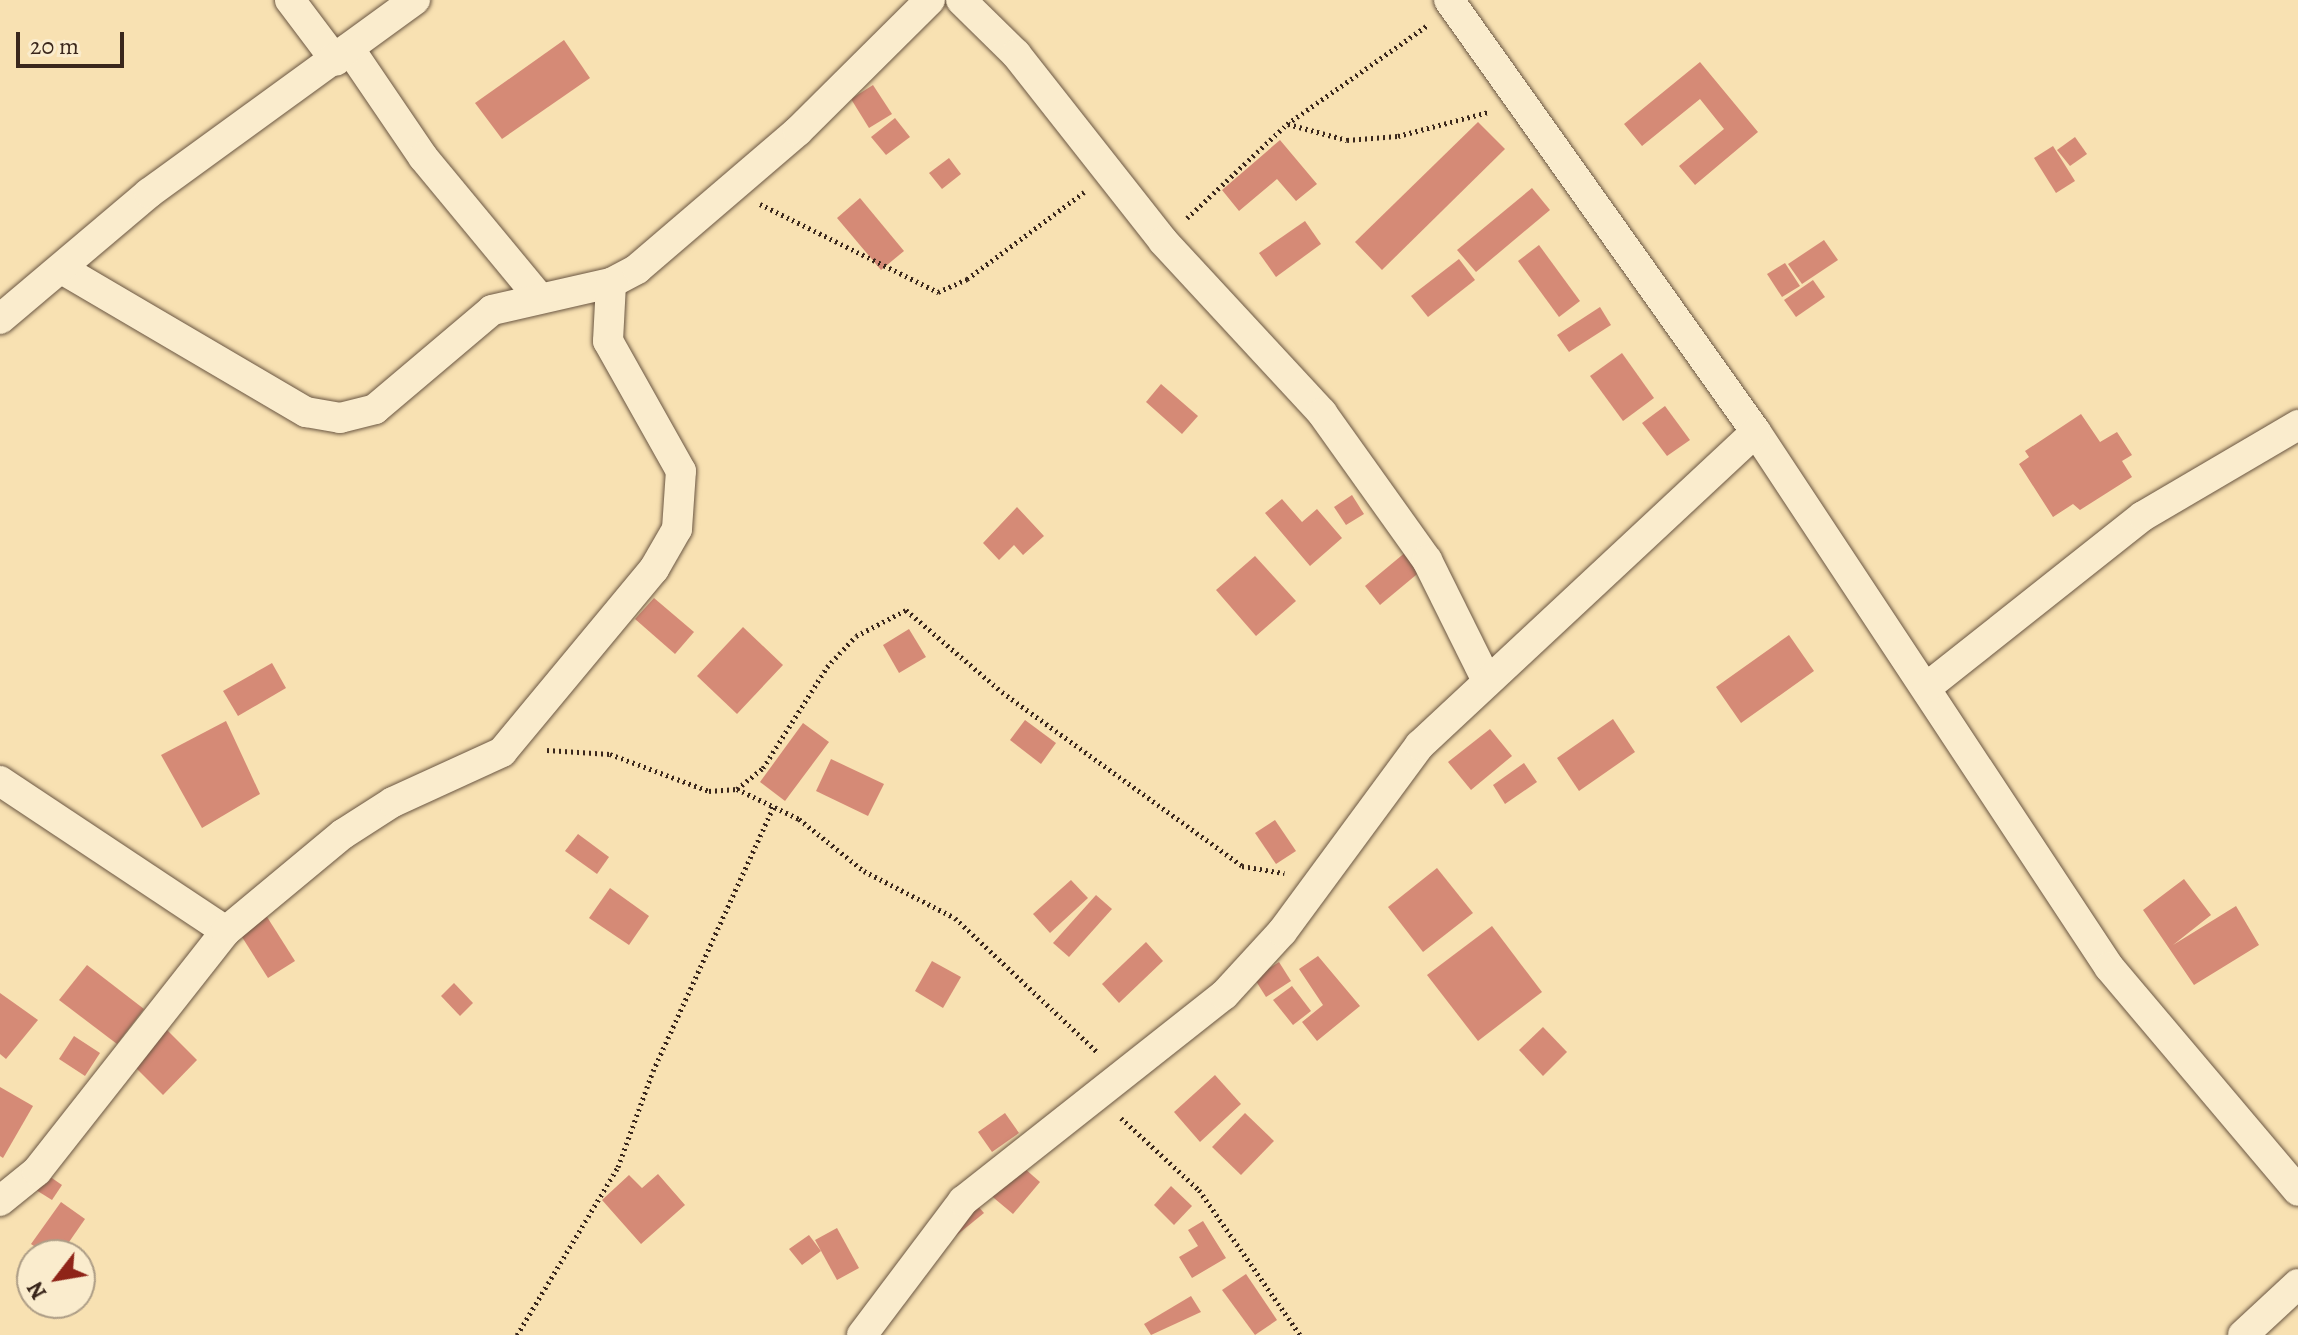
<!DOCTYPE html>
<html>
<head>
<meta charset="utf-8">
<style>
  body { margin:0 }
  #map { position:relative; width:2298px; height:1335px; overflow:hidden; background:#f8e1b2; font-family:Alegreya,serif }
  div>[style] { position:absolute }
  .building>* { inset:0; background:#d58a76 }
  .path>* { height:5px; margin-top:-2.5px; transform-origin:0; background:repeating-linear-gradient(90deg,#3a271c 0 2px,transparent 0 6px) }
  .roads { filter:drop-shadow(0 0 2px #6a5642) drop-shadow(0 0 2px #6a5642) }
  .street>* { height:30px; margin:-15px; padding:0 15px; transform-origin:15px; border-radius:15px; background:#faeccd }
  span { translate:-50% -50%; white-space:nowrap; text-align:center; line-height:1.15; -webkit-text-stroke:6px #faeccd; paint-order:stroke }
  .north { position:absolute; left:16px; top:1239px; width:80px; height:80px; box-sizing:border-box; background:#faeccd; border:2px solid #ad9d86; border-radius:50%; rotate:239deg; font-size:22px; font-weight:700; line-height:32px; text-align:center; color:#3a271c }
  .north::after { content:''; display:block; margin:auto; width:28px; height:36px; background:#8f2418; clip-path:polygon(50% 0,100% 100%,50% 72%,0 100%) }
  .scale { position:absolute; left:16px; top:32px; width:108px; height:36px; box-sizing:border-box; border:4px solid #3a271c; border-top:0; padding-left:10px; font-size:24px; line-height:28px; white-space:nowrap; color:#3a271c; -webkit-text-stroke:6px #faeccd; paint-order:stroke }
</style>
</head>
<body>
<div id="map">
  <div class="building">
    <i style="clip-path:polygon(564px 40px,590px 78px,502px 139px,475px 103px)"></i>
    <i style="clip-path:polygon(1700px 62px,1758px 132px,1695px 185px,1679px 166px,1724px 129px,1700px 99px,1642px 146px,1624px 124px)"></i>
    <i style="clip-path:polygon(873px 85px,892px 114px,869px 128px,851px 99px)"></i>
    <i style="clip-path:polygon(895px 118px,910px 137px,886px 155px,871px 137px)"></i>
    <i style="clip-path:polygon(1478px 122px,1505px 149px,1382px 270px,1355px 242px)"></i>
    <i style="clip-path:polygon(2075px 137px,2087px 154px,2070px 166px,2057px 150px)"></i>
    <i style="clip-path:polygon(1280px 140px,1317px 184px,1296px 201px,1277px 179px,1239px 211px,1222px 190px)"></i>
    <i style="clip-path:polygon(2053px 146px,2075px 181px,2056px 193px,2034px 158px)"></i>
    <i style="clip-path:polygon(949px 158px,961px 174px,942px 189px,929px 173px)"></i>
    <i style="clip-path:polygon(1532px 188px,1550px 210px,1476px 272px,1457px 250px)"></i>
    <i style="clip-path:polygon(860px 198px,904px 251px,881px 270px,837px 218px)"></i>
    <i style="clip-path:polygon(1305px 221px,1321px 244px,1276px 277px,1259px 253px)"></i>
    <i style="clip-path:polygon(1824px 240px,1838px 260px,1802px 284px,1788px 264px)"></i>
    <i style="clip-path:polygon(1539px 245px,1580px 301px,1559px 317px,1518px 261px)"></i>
    <i style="clip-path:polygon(1459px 259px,1475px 280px,1428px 317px,1411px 296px)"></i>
    <i style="clip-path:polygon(1785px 263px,1800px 286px,1782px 297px,1767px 274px)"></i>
    <i style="clip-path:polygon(1813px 280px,1825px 297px,1796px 317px,1784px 300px)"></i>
    <i style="clip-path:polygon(1600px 307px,1611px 325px,1569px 352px,1557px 335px)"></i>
    <i style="clip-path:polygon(1622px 353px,1654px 398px,1623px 421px,1590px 376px)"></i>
    <i style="clip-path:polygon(1161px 384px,1198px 416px,1182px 434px,1146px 402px)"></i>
    <i style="clip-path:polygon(1665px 406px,1690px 440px,1667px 456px,1642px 423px)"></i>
    <i style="clip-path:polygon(2081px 414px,2100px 442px,2117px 432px,2132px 455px,2122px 461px,2132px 477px,2080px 510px,2073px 504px,2053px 517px,2019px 464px,2029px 457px,2025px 451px)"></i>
    <i style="clip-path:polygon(1352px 495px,1364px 514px,1346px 525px,1334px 507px)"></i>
    <i style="clip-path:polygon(1282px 499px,1302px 522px,1317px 509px,1342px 538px,1310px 566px,1265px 513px)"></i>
    <i style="clip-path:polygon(1017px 507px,1044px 536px,1023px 555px,1014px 545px,999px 560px,983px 543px)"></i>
    <i style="clip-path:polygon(1407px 551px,1422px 570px,1380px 605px,1365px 586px)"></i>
    <i style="clip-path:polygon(1255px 556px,1296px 601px,1256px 636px,1216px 590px)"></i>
    <i style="clip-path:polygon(654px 598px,694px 632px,675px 654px,635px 619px)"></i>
    <i style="clip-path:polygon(743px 627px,783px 665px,737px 714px,697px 676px)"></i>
    <i style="clip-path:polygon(909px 629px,926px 657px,899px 673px,883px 645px)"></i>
    <i style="clip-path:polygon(1789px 635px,1814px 671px,1741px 723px,1716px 687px)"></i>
    <i style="clip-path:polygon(272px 663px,286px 688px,238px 716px,223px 691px)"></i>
    <i style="clip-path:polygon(1613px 719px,1635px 752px,1579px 791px,1557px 758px)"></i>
    <i style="clip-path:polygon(1025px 720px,1056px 743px,1041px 764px,1010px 740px)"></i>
    <i style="clip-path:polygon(226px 721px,260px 794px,202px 828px,161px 755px)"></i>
    <i style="clip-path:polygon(803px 723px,829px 742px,785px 801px,760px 782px)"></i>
    <i style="clip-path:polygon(1490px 729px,1512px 756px,1471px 790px,1448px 762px)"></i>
    <i style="clip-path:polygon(831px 759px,884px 784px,868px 816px,816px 791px)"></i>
    <i style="clip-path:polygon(1524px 763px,1537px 782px,1505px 804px,1493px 785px)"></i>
    <i style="clip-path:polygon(1275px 820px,1296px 851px,1276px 864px,1255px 833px)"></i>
    <i style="clip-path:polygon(578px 834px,609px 857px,597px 874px,565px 851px)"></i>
    <i style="clip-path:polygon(1437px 868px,1473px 913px,1423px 952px,1388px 907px)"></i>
    <i style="clip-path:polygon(2184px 879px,2211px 915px,2173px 945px,2236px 906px,2259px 945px,2194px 985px,2143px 910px)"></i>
    <i style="clip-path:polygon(1071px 880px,1088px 898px,1050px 933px,1033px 914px)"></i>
    <i style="clip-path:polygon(610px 888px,649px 916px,629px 945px,589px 918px)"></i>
    <i style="clip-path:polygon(1096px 895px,1112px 909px,1069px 957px,1053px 943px)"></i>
    <i style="clip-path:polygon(262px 909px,295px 961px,268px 978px,235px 926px)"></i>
    <i style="clip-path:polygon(1492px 926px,1542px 992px,1478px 1041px,1427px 975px)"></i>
    <i style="clip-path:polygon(1146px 942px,1163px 961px,1119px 1003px,1102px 984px)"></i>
    <i style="clip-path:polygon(1318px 956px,1360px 1006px,1317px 1041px,1302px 1022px,1323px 1005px,1299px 969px)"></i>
    <i style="clip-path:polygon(932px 961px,961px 977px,943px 1008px,915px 991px)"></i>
    <i style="clip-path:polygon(1279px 962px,1291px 981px,1266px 997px,1254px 978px)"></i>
    <i style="clip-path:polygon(87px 965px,144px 1009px,117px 1044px,59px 1000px)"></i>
    <i style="clip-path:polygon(454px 983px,473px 1003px,460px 1016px,441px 996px)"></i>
    <i style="clip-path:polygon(1292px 986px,1311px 1011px,1293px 1025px,1273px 1000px)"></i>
    <i style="clip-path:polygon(0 993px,38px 1020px,6px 1059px,0 1054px)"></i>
    <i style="clip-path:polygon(152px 1015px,197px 1060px,163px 1095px,117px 1049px)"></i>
    <i style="clip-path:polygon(1543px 1027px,1567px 1052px,1543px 1076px,1519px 1050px)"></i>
    <i style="clip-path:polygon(74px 1036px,100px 1053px,85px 1076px,59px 1059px)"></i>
    <i style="clip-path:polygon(1215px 1075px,1241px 1104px,1200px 1142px,1174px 1112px)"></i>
    <i style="clip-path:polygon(0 1087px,33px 1106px,3px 1158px,0 1156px)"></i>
    <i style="clip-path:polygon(1005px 1113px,1019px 1133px,992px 1152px,978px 1132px)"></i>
    <i style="clip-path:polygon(1245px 1113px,1274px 1141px,1241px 1175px,1212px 1147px)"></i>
    <i style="clip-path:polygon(1009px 1155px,1040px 1182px,1013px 1214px,982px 1188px)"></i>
    <i style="clip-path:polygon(46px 1174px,62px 1185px,52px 1200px,36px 1190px)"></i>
    <i style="clip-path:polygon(658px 1174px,685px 1205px,641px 1244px,602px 1200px,629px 1175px,642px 1188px)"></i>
    <i style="clip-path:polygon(1171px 1186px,1192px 1206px,1174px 1225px,1154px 1205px)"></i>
    <i style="clip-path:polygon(970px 1197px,984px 1213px,952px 1239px)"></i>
    <i style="clip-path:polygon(61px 1202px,85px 1219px,60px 1255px,47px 1255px,31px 1244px)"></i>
    <i style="clip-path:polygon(1203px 1221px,1226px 1258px,1192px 1278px,1179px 1257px,1198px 1246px,1188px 1230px)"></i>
    <i style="clip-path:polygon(837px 1228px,859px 1268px,837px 1280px,815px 1240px)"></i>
    <i style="clip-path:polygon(809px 1235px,821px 1251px,802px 1265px,789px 1249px)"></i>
    <i style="clip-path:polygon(1246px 1274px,1277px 1320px,1255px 1335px,1222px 1290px)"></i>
    <i style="clip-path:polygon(1191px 1296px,1201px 1312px,1151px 1335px,1144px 1324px)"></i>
  </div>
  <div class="path">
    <i style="left:1288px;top:124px;width:61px;rotate:15.2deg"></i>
    <i style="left:1347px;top:140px;width:51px;rotate:-4.5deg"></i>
    <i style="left:1398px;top:136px;width:93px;rotate:-14.9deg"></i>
    <i style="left:760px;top:204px;width:199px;rotate:26.3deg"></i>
    <i style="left:938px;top:292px;width:32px;rotate:-24deg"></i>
    <i style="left:967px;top:279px;width:146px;rotate:-36.6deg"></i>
    <i style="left:1187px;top:218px;width:137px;rotate:-43.2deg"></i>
    <i style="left:1287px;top:124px;width:172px;rotate:-35.1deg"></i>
    <i style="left:547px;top:750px;width:63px;rotate:3.6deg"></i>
    <i style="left:610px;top:754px;width:106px;rotate:20.5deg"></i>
    <i style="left:709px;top:791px;width:28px;rotate:-4deg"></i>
    <i style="left:737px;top:789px;width:33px;rotate:-39deg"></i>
    <i style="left:763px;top:768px;width:120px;rotate:-57.6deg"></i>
    <i style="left:827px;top:667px;width:42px;rotate:-46.9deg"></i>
    <i style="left:856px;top:636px;width:56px;rotate:-27.5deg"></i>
    <i style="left:906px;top:610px;width:126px;rotate:40.5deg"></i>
    <i style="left:1002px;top:692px;width:296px;rotate:35.9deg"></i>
    <i style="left:1242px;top:866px;width:43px;rotate:9.5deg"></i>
    <i style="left:737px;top:789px;width:69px;rotate:25.8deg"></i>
    <i style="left:799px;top:819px;width:83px;rotate:38.7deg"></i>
    <i style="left:864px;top:871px;width:102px;rotate:27.3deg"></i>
    <i style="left:955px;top:918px;width:195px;rotate:43.3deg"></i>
    <i style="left:1121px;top:1118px;width:106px;rotate:42.7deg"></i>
    <i style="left:1199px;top:1190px;width:177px;rotate:55.1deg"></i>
    <i style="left:517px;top:1335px;width:196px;rotate:-59deg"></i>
    <i style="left:618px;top:1167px;width:102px;rotate:-70deg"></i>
    <i style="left:653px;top:1071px;width:291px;rotate:-65.5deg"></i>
  </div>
  <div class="roads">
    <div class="street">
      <i style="left:290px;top:0;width:76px;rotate:53deg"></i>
      <i style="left:961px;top:0;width:77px;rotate:44.5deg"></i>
      <i style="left:1016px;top:54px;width:238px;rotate:51.8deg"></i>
      <i style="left:1163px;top:241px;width:234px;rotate:47.2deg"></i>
      <i style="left:1322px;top:413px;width:181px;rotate:54.5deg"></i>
      <i style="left:1427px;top:560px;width:133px;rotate:63.6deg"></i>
      <i style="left:1449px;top:0;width:530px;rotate:54.6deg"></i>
      <i style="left:1756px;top:432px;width:641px;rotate:56.58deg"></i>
      <i style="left:2109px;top:967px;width:293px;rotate:49.8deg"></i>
      <i style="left:351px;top:51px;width:128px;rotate:55.8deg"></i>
      <i style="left:423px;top:157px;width:180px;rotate:50.4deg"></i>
      <i style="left:62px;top:269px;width:283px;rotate:30.4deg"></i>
      <i style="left:306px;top:412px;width:35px;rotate:10deg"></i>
      <i style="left:340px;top:418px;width:36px;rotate:-14deg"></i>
      <i style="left:375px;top:409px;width:153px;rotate:-40.2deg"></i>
      <i style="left:492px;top:310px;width:122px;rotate:-12.8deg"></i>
      <i style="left:611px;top:283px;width:30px;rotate:-28deg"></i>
      <i style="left:637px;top:269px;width:212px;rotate:-40.6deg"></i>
      <i style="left:798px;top:131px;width:186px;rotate:-44.8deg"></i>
      <i style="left:0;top:319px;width:195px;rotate:-40.2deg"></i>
      <i style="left:149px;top:193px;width:329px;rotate:-36deg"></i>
      <i style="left:1927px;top:687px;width:275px;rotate:-38.4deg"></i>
      <i style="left:2143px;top:516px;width:180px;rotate:-30.4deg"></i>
      <i style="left:0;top:781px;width:271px;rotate:33.6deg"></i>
      <i style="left:0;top:1201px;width:48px;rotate:-39deg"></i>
      <i style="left:37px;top:1171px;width:305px;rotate:-51.8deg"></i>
      <i style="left:226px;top:931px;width:152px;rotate:-39.7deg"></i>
      <i style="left:343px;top:834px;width:59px;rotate:-32.6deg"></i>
      <i style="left:393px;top:802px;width:120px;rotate:-24.6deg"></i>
      <i style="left:502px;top:752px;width:238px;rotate:-50.3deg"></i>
      <i style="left:654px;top:569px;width:46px;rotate:-60.1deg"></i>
      <i style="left:677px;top:529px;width:58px;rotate:-86.1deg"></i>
      <i style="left:681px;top:471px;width:149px;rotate:-119.3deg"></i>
      <i style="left:608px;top:341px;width:58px;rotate:-87deg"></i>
      <i style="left:862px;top:1335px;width:168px;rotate:-53deg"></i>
      <i style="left:963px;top:1201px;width:333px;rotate:-38.3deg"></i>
      <i style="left:1224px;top:995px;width:86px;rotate:-47.4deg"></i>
      <i style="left:1282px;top:932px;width:232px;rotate:-53.6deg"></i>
      <i style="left:1420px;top:745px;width:459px;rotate:-43deg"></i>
      <i style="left:2243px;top:1335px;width:75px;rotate:-42.8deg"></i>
    </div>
  </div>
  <div class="north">N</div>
  <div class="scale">20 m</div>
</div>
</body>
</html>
